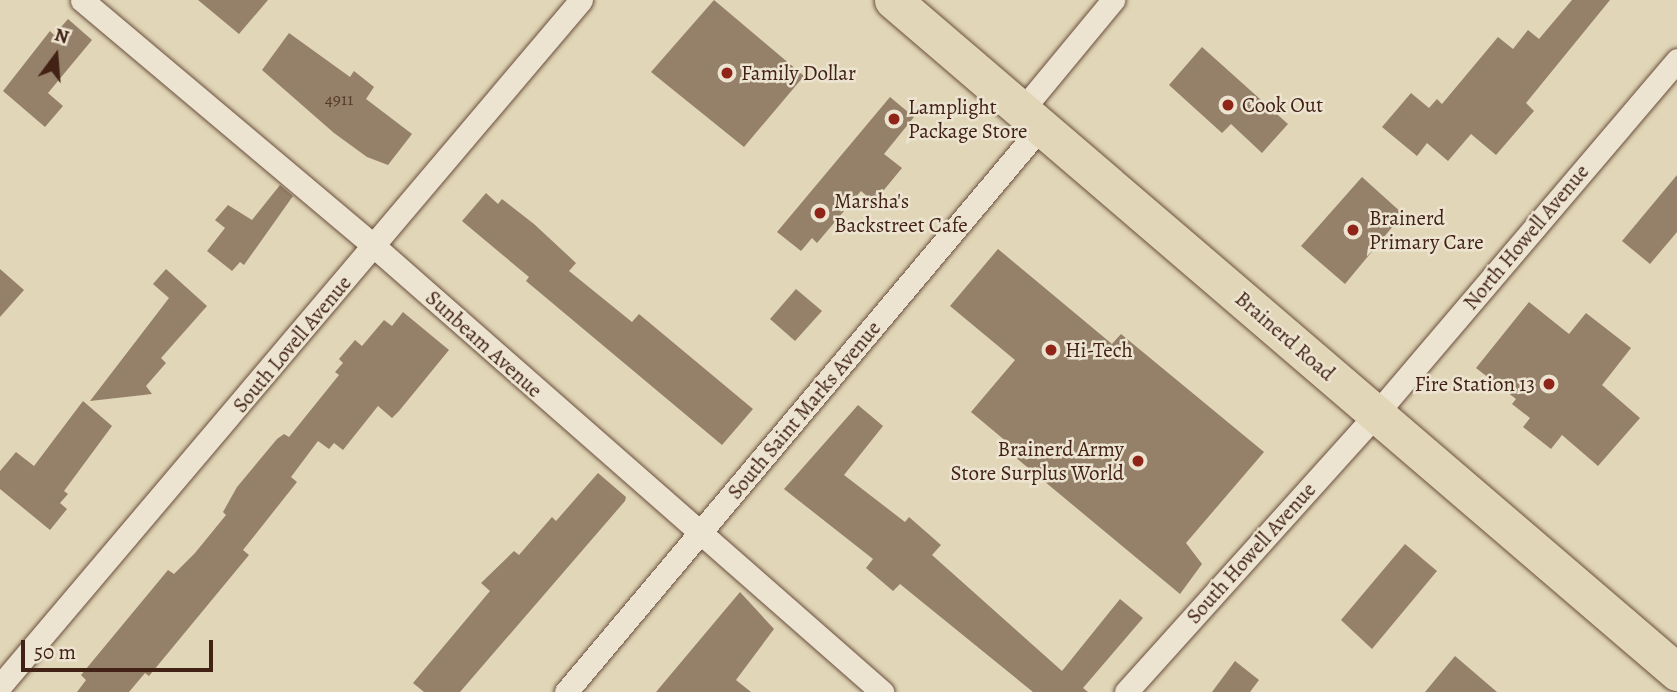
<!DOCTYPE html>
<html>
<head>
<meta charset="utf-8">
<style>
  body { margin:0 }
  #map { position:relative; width:1677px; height:692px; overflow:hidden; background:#e1d6b7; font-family:Alegreya,serif }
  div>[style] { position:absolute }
  .building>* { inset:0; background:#958069 }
  .roads { filter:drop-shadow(0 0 2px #6a4f3e) drop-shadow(0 0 2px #6a4f3e) }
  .minor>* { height:23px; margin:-11.5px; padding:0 11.5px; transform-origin:11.5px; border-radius:11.5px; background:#ece4d0 }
  .primary>* { height:37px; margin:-18.5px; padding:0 18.5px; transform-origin:18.5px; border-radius:18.5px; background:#e1d6b7 }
  .dots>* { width:19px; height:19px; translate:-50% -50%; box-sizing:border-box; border:4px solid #ece4d0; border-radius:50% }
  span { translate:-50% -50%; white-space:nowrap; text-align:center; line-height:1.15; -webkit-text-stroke:5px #ece4d0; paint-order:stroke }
  .number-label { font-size:18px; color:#573a2a }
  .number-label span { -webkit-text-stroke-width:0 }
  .poi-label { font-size:21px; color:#422215 }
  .left { translate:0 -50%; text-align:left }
  .right { translate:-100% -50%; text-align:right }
  .street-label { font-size:21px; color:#422215 }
  .north { position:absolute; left:21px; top:21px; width:70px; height:70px; -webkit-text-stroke:5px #ece4d0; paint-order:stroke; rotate:16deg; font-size:19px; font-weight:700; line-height:28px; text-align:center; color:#422215 }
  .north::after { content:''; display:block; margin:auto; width:24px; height:32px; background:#422215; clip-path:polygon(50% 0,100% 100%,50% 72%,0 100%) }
  .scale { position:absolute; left:21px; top:640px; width:192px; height:32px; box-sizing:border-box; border:4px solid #422215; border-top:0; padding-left:9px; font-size:21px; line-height:24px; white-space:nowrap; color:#422215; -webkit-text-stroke:5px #ece4d0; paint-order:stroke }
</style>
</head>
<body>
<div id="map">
  <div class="building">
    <i style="clip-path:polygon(198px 0,268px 0,239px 34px)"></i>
    <i style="clip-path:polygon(714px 0,804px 76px,744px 147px,651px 72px)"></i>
    <i style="clip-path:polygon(1572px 0,1610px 0,1526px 103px,1534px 111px,1496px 155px,1471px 134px,1448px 161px,1427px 143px,1417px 156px,1382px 127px,1411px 93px,1429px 108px,1437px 99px,1442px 104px,1498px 37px,1513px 49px,1528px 30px,1539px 39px)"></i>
    <i style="clip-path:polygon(68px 19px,92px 40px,48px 93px,63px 106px,45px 127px,3px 91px,50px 31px,54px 35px)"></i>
    <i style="clip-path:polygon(289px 33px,350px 77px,354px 71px,374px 87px,366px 99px,412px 134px,388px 165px,367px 157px,334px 133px,262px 70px)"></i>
    <i style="clip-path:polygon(1202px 47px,1288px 124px,1262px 153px,1231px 124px,1222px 133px,1169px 85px)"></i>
    <i style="clip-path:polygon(890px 97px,914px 117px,884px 154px,902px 168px,874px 202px,861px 191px,817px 243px,812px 238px,801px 251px,777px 232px)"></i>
    <i style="clip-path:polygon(1677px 175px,1677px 232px,1650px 264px,1622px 241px)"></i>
    <i style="clip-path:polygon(1362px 177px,1403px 214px,1345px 284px,1301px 246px)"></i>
    <i style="clip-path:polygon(280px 185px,293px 196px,244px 265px,240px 262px,232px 271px,207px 251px,225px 228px,215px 220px,228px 205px,252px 220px)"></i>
    <i style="clip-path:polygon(486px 193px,498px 204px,502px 199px,534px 224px,576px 263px,569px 271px,632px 322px,639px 314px,753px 409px,722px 445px,526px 281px,529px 277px,462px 221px)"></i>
    <i style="clip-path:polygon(998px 249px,1112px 344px,1121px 334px,1264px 452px,1186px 543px,1202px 564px,1180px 594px,1015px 457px,1019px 452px,971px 412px,1015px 360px,950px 306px)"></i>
    <i style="clip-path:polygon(0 269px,24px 290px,0 317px)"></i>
    <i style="clip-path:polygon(166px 269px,207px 306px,161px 358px,166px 363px,146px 386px,152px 394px,90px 401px,169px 298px,153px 284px)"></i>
    <i style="clip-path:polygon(796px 289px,822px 311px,795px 341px,770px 319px)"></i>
    <i style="clip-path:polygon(1529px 302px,1569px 334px,1586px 313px,1631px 348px,1602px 385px,1640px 418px,1598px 466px,1562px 435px,1551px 449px,1523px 427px,1530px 418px,1512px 404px,1516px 399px,1476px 368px)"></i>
    <i style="clip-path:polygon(403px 312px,449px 350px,399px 411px,392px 418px,378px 406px,343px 450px,334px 443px,329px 449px,318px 441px,291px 477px,297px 482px,243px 550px,249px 555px,149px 676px,145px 673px,129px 692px,77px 692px,86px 680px,81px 675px,168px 570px,174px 574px,195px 553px,226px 515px,223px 512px,237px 487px,277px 439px,284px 434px,289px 437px,339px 375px,335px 372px,343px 363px,339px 359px,355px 340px,362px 346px,384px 320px,392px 326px)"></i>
    <i style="clip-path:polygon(83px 401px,112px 426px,64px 491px,68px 494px,60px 503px,67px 509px,50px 530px,0 489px,0 471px,16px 452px,34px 466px)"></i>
    <i style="clip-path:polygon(858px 405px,883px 426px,844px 475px,905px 522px,909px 517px,941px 545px,932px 555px,1062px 671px,1120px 599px,1143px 618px,1083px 688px,1088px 692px,1033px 692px,900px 584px,893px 591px,866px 568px,873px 559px,784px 489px)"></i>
    <i style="clip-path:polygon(598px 473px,626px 497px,625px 501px,460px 692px,424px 692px,413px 683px,490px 591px,481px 583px,514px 551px,519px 555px,552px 517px,556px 521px)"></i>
    <i style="clip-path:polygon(1405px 544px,1437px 571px,1372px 649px,1341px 620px)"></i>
    <i style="clip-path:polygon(740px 592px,774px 629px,736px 680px,751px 692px,656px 692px)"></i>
    <i style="clip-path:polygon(1455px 656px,1497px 692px,1425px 692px)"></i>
    <i style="clip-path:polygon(1235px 661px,1259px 680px,1250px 692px,1212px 692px)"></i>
  </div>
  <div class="roads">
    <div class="minor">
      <i style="left:82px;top:0;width:383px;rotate:40.1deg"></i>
      <i style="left:375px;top:247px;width:675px;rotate:41.27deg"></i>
      <i style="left:1022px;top:110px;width:143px;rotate:-50.4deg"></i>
      <i style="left:0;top:686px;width:899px;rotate:-49.74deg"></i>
      <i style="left:566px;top:692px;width:738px;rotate:-49.95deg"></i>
      <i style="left:1126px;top:692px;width:374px;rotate:-48deg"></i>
      <i style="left:1376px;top:414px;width:465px;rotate:-49.6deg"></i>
    </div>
    <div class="primary">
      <i style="left:893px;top:0;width:1033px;rotate:40.6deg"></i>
    </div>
  </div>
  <div class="dots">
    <i style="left:727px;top:73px;background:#8f2418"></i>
    <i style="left:1228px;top:105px;background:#8f2418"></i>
    <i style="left:894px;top:119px;background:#8f2418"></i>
    <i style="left:820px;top:213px;background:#8f2418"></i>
    <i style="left:1353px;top:230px;background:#8f2418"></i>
    <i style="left:1051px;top:350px;background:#8f2418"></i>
    <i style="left:1549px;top:384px;background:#8f2418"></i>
    <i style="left:1138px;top:461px;background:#8f2418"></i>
  </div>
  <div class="number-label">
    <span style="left:339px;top:99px">4911</span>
  </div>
  <div class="poi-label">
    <span class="left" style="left:741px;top:73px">Family Dollar</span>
    <span class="left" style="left:1242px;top:105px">Cook Out</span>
    <span class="left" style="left:908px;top:119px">Lamplight<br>Package Store</span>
    <span class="left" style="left:834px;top:213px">Marsha's<br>Backstreet Cafe</span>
    <span class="left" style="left:1369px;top:230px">Brainerd<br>Primary Care</span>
    <span class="left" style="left:1065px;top:350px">Hi-Tech</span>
    <span class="right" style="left:1535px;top:384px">Fire Station 13</span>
    <span class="right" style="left:1124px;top:461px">Brainerd Army<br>Store Surplus World</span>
  </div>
  <div class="street-label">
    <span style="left:1526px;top:237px;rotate:-50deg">North Howell Avenue</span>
    <span style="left:1285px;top:336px;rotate:41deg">Brainerd Road</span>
    <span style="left:292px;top:344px;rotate:-50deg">South Lovell Avenue</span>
    <span style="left:484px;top:344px;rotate:42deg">Sunbeam Avenue</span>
    <span style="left:804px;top:410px;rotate:-50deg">South Saint Marks Avenue</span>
    <span style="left:1251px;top:553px;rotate:-48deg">South Howell Avenue</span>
  </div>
  <div class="north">N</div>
  <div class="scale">50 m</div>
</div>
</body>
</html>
